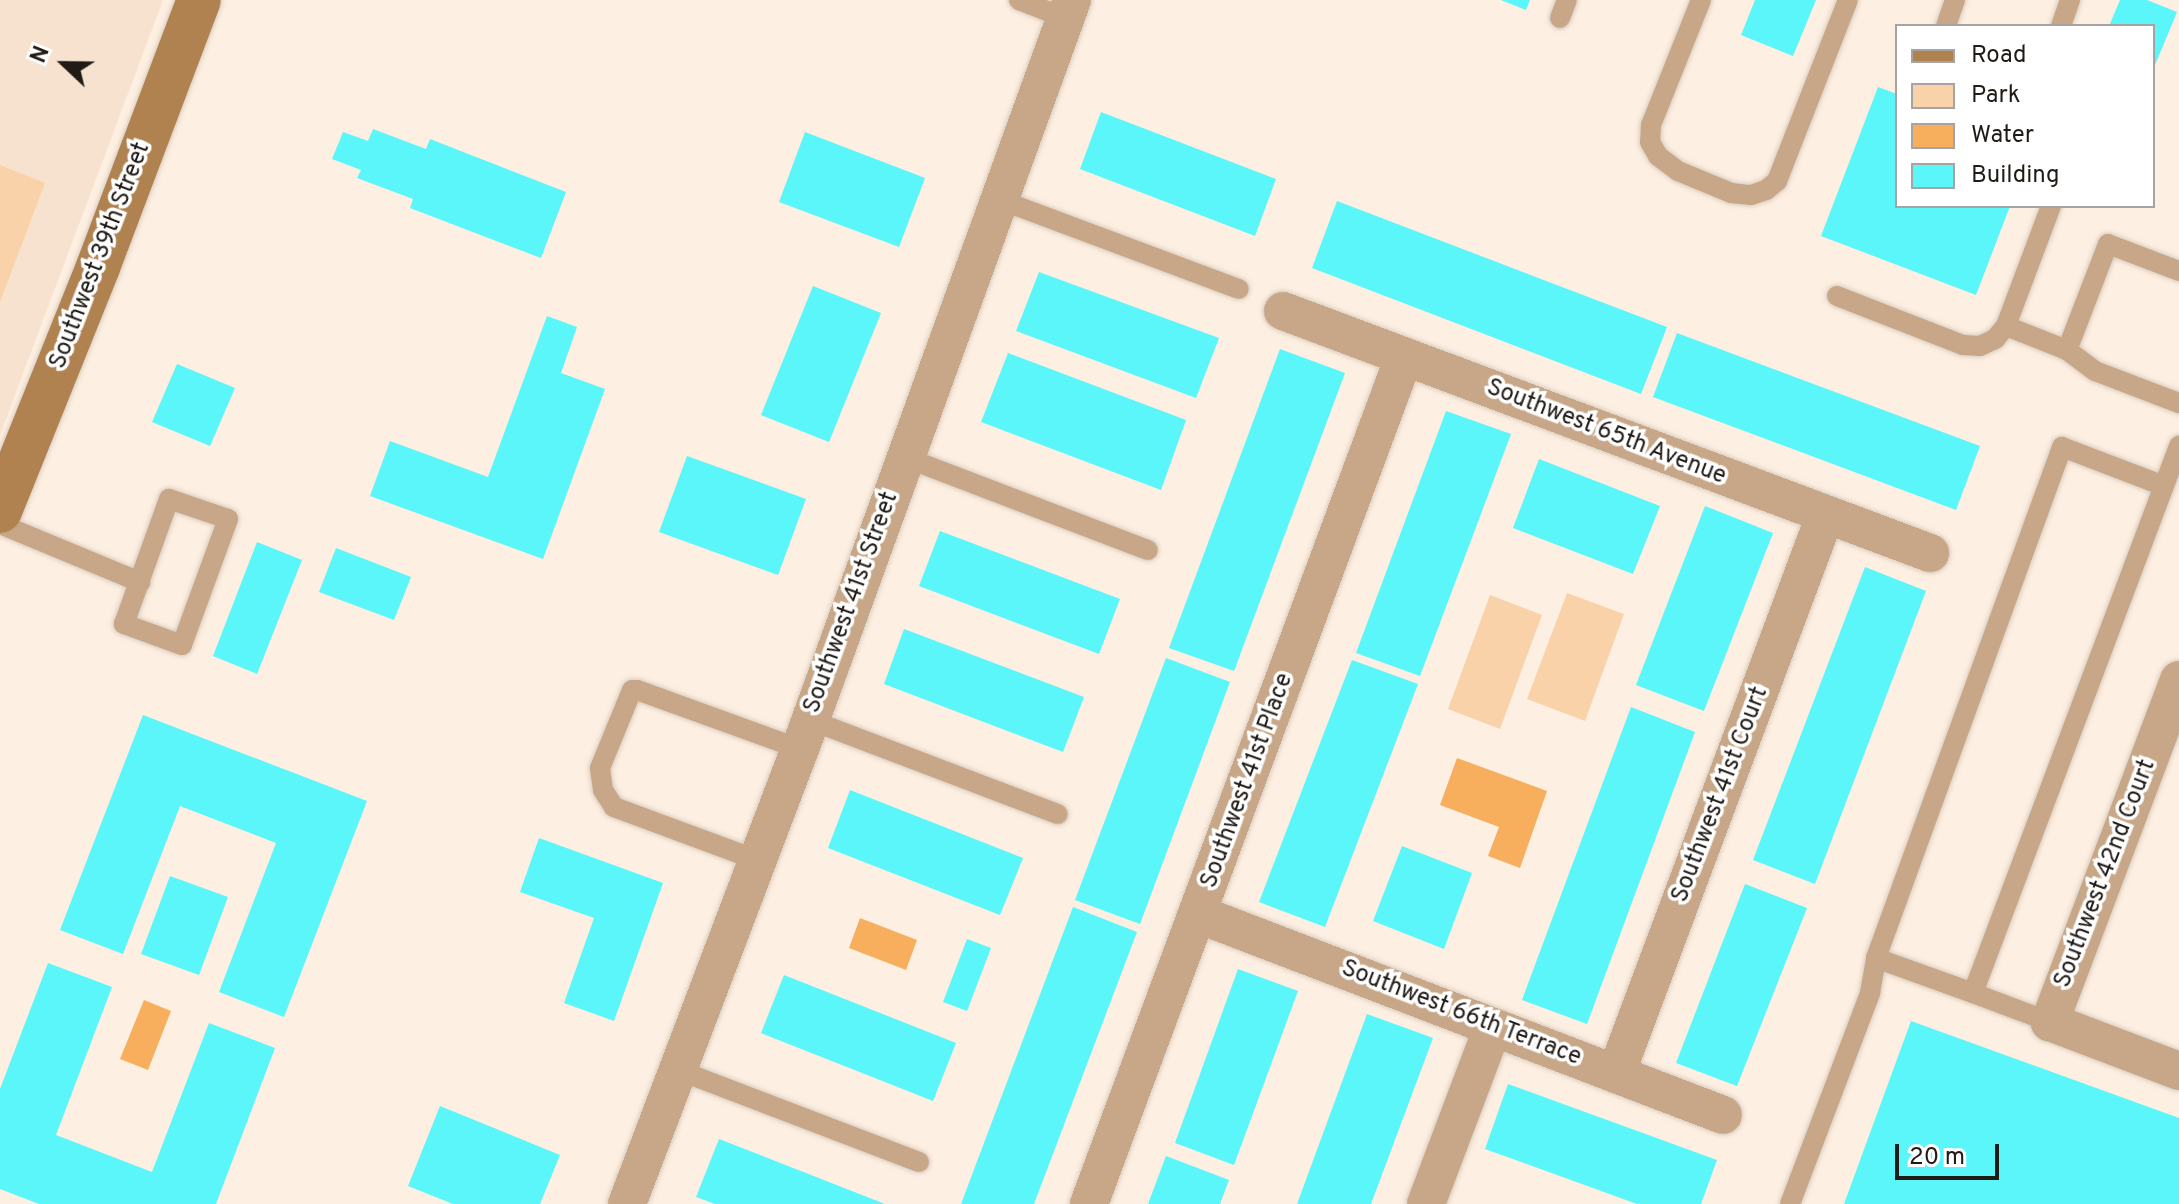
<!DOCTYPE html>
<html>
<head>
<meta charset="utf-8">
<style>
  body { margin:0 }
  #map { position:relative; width:2179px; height:1204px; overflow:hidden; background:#fdefe1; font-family:Overpass,sans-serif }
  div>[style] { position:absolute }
  .built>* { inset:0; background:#f6e2ce }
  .green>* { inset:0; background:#f9d2aa }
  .water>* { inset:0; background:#f7af5e }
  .building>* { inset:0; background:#5bf6fa }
  .roads { filter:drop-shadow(0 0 2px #dacdc1) drop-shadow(0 0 2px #dacdc1) }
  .lane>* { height:20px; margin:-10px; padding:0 10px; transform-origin:10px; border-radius:10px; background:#c7a787 }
  .street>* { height:38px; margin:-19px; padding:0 19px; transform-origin:19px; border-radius:19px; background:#c7a787 }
  .secondary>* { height:44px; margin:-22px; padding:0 22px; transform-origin:22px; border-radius:22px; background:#b08250 }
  span { translate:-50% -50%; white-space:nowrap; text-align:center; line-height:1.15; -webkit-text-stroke:7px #fff; paint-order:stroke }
  .street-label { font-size:24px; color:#201b16 }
  .legend { position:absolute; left:1895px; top:24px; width:260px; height:184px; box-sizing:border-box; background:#fff; border:2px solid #a6a4a2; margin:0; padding:10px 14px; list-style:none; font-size:24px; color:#201b16 }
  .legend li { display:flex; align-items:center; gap:16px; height:40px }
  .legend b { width:40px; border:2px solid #a6a4a2 }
  .north { position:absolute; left:24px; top:24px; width:80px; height:80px; -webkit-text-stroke:6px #fff; paint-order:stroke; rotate:292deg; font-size:22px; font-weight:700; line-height:32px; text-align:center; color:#201b16 }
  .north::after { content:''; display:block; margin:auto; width:28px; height:36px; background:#201b16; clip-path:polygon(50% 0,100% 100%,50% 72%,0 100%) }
  .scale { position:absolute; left:1895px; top:1144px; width:104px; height:36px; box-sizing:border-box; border:4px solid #201b16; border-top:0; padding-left:10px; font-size:24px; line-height:28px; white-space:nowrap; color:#201b16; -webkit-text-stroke:6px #fff; paint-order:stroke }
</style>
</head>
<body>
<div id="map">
  <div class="built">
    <i style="clip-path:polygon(0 0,163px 0,0 435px)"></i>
  </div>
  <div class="green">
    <i style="clip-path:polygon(0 165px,45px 183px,0 302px)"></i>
    <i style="clip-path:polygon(1567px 593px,1624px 614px,1585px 721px,1527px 699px)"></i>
    <i style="clip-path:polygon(1490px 595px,1542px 615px,1500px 729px,1448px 709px)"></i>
  </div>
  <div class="water">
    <i style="clip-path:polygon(1457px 758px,1547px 791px,1520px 868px,1488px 856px,1499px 827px,1440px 805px)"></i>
    <i style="clip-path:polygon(860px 918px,917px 940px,906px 970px,849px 948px)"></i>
    <i style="clip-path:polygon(144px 1000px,171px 1011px,148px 1070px,120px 1059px)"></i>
  </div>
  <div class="building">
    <i style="clip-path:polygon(1501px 0,1530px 0,1526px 10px)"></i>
    <i style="clip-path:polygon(1755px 0,1816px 0,1793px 56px,1741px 35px)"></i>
    <i style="clip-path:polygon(2120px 0,2147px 0,2177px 12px,2153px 70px,2153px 26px,2109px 26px)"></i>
    <i style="clip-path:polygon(1878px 87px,1897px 94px,1897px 206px,2010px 206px,1976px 295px,1821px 236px)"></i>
    <i style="clip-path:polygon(1101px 112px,1276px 179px,1255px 236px,1080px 169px)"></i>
    <i style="clip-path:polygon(373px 129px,426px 149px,430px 139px,566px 192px,541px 258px,410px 208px,413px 199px,357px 178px,361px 170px,332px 159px,343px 132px,368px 141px)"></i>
    <i style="clip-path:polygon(805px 132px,925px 178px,899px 247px,779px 202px)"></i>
    <i style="clip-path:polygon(1337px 201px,1667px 327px,1641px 394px,1312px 268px)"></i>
    <i style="clip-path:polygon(1039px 272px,1219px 338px,1196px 398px,1016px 331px)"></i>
    <i style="clip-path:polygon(813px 286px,881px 313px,829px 442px,761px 415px)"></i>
    <i style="clip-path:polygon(547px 316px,577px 327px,561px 373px,605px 389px,543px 559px,370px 496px,390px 441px,488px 477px)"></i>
    <i style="clip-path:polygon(1677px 333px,1980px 446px,1956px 510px,1653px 397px)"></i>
    <i style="clip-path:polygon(1280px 349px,1345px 373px,1234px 671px,1169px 648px)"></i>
    <i style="clip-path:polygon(1008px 353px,1186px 420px,1161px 490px,981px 422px)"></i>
    <i style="clip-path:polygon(177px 364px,235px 388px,210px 446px,152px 422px)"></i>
    <i style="clip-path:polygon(1446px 411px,1511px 434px,1420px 676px,1356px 653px)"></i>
    <i style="clip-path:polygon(687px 456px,806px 499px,778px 575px,659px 532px)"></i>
    <i style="clip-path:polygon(1539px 459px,1660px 506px,1633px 574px,1513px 528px)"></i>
    <i style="clip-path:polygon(1705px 506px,1773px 533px,1704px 711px,1636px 685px)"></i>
    <i style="clip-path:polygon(940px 531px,1120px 599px,1099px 654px,919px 586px)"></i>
    <i style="clip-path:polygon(257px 542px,302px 560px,257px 674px,213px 656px)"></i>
    <i style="clip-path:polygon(336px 548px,411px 577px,394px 620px,319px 592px)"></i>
    <i style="clip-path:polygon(1865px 567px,1926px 591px,1815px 884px,1753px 860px)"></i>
    <i style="clip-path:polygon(904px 629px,1084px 697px,1063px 752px,884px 684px)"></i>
    <i style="clip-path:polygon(1166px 658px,1230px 682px,1140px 924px,1075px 900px)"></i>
    <i style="clip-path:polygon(1352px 660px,1418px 684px,1325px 927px,1259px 902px)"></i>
    <i style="clip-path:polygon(1631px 707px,1695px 732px,1587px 1024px,1522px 1000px)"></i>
    <i style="clip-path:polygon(143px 715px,367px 801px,284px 1017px,219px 992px,276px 843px,180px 806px,123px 954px,60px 930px)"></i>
    <i style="clip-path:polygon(850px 790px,1023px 858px,1000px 915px,828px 848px)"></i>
    <i style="clip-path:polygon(539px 838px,663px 883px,614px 1021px,564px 1003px,594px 918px,520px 892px)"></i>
    <i style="clip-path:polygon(1402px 846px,1472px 873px,1444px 949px,1373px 921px)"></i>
    <i style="clip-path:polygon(170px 876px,228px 897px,199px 975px,141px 954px)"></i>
    <i style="clip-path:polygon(1745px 884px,1807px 908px,1737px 1086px,1676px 1063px)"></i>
    <i style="clip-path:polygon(1073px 907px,1137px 932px,1034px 1204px,961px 1204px)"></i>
    <i style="clip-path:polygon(967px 939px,991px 948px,967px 1011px,943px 1002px)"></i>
    <i style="clip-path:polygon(48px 963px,112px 987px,56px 1135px,152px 1172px,209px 1023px,275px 1048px,216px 1204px,39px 1204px,0 1189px,0 1089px)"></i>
    <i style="clip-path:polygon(1238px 969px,1298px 991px,1234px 1165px,1175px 1143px)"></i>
    <i style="clip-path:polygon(784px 975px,956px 1043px,933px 1101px,761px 1033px)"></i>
    <i style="clip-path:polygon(1367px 1014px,1433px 1038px,1371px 1204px,1297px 1204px)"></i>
    <i style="clip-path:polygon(1911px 1021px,2179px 1118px,2179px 1204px,1844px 1204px)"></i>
    <i style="clip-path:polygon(1508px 1084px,1717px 1160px,1701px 1204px,1637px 1204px,1485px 1149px)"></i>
    <i style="clip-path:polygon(440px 1106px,560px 1155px,540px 1204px,453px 1204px,408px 1186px)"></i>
    <i style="clip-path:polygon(719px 1139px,885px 1204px,715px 1204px,696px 1197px)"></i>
    <i style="clip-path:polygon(1166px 1156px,1229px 1180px,1220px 1204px,1148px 1204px)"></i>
  </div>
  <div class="roads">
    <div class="lane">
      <i style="left:1019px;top:0;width:49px;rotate:21.4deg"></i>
      <i style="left:1701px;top:0;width:135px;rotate:111.8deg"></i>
      <i style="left:1651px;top:125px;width:17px;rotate:93deg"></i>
      <i style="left:1650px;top:142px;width:16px;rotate:60deg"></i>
      <i style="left:1658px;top:156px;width:25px;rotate:37deg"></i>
      <i style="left:1678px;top:171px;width:57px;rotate:22.5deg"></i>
      <i style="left:1731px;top:193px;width:20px;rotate:6deg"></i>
      <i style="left:1751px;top:195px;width:16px;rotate:-18deg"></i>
      <i style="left:1766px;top:190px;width:14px;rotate:-39deg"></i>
      <i style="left:1777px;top:181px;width:194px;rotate:-68.6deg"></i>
      <i style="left:1560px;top:18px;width:19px;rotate:-69deg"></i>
      <i style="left:1946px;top:26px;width:28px;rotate:-71deg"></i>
      <i style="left:2061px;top:26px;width:28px;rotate:-71deg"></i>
      <i style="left:998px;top:199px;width:257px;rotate:20.5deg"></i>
      <i style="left:2051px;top:206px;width:128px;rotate:110.6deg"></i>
      <i style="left:2006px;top:326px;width:66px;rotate:21.5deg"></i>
      <i style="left:2179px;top:271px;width:76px;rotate:-159.2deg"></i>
      <i style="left:2108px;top:244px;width:114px;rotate:111.1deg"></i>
      <i style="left:2067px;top:350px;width:35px;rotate:37deg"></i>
      <i style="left:2095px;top:371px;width:90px;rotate:20.9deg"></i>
      <i style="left:1837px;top:296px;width:135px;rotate:21.3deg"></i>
      <i style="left:1963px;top:345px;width:17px;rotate:3deg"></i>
      <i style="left:1980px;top:346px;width:17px;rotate:-25deg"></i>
      <i style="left:1995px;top:339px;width:17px;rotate:-50deg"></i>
      <i style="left:904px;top:457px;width:261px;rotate:20.9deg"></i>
      <i style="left:169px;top:499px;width:62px;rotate:18.7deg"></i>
      <i style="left:228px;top:519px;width:134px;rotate:110.1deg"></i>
      <i style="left:182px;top:645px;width:62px;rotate:-160.1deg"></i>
      <i style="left:124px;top:624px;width:133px;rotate:-70.2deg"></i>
      <i style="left:0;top:524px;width:152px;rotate:22.5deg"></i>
      <i style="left:810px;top:720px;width:265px;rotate:20.8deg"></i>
      <i style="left:757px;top:860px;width:153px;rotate:-159.7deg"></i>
      <i style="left:614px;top:807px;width:20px;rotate:-123deg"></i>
      <i style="left:603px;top:790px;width:22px;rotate:-98deg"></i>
      <i style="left:600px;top:768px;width:84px;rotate:-67.7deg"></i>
      <i style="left:632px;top:690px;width:5px"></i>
      <i style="left:637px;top:690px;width:173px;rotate:19.9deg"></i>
      <i style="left:1973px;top:993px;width:103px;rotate:-160.2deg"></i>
      <i style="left:1876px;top:958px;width:544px;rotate:-70deg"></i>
      <i style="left:2062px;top:447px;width:109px;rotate:20.9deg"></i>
      <i style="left:2050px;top:1022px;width:82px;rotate:-159.4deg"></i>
      <i style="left:1973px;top:993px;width:585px;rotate:-69.36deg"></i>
      <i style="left:678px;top:1070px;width:258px;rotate:20.9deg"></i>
      <i style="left:1790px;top:1204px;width:226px;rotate:-69.2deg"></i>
      <i style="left:1870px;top:993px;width:36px;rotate:-80deg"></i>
    </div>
    <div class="street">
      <i style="left:1283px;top:311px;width:691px;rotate:20.51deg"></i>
      <i style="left:2179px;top:680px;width:366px;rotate:110.7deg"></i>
      <i style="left:2050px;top:1022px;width:138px;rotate:20.8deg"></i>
      <i style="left:1198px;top:914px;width:562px;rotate:20.95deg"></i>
      <i style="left:1616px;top:1074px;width:596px;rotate:-69.47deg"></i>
      <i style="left:627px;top:1204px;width:487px;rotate:-69.2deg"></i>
      <i style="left:800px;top:749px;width:797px;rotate:-70.04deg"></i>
      <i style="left:1089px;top:1204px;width:904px;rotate:-69.6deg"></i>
      <i style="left:1426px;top:1204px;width:189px;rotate:-69.3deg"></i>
    </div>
    <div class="secondary">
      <i style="left:0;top:511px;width:263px;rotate:-68.1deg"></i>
      <i style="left:98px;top:267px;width:285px;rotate:-69.3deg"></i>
    </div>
  </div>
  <div class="street-label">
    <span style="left:101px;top:256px;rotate:-69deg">Southwest 39th Street</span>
    <span style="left:1606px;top:433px;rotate:21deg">Southwest 65th Avenue</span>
    <span style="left:852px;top:603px;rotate:-70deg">Southwest 41st Street</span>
    <span style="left:1248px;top:781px;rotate:-70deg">Southwest 41st Place</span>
    <span style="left:1721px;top:795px;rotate:-69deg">Southwest 41st Court</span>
    <span style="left:2106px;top:874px;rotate:-69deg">Southwest 42nd Court</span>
    <span style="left:1461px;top:1014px;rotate:21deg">Southwest 66th Terrace</span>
  </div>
  <ul class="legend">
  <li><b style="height:10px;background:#b08250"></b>Road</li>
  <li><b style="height:22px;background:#f9d2aa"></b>Park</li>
  <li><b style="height:22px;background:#f7af5e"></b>Water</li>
  <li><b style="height:22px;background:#5bf6fa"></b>Building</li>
  </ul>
  <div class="north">N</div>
  <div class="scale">20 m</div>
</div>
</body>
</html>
